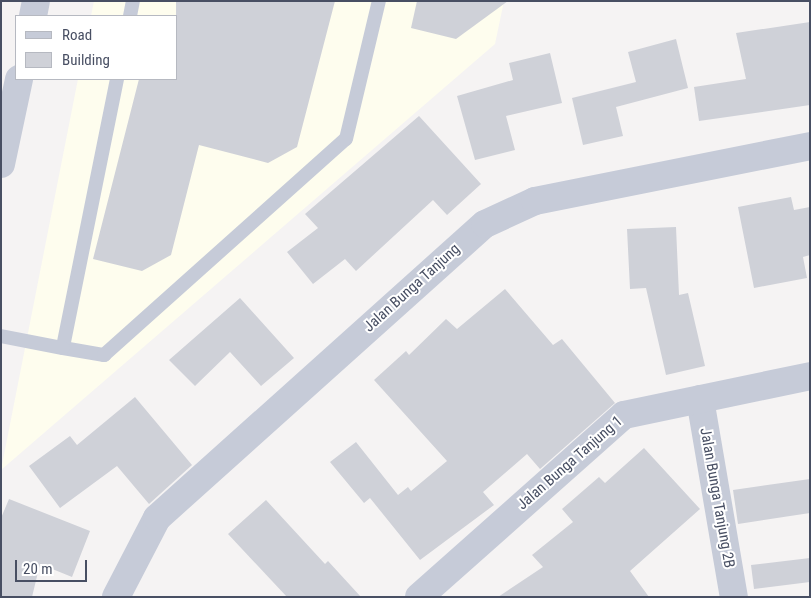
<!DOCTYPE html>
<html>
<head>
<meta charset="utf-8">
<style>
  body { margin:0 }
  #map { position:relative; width:811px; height:598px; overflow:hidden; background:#f5f3f3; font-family:"Roboto Condensed",sans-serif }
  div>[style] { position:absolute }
  .commercial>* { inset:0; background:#fefdee }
  .building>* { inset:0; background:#cfd1d8 }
  .service>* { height:14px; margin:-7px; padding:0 7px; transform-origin:7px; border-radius:7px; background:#c6cbd8 }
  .minor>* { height:28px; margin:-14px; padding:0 14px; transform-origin:14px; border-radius:14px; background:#c6cbd8 }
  span { translate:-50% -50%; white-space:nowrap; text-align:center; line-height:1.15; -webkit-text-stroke:4px #fff; paint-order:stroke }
  .street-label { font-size:15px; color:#484f63 }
  .frame { position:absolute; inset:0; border:2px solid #484f63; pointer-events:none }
  .legend { position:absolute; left:15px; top:15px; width:162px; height:65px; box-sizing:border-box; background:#fff; border:1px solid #b6b9c1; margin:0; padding:6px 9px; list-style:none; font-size:15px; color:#484f63 }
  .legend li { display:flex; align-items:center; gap:10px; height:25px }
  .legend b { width:25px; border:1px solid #b6b9c1 }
  .scale { position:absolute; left:15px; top:560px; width:72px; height:22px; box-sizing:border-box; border:2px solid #484f63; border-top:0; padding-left:6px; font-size:15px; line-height:18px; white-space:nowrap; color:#484f63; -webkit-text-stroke:4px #fff; paint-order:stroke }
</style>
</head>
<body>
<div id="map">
  <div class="commercial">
    <i style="clip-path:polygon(94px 1px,504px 1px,495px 44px,1px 470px,78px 79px,176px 79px,176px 16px,91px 16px)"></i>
  </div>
  <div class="building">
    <i style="clip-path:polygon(176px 1px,335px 1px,297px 147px,268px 163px,199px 145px,171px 255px,142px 271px,93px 259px,139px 79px,176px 79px)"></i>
    <i style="clip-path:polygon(417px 1px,508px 1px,456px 39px,411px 28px)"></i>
    <i style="clip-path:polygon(810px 22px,810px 105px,699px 121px,694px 87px,746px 79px,736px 33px)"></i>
    <i style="clip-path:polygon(676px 39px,688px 88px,616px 107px,623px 136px,583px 145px,572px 98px,636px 82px,628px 52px)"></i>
    <i style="clip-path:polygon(550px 53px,562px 103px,506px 116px,515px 150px,475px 160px,457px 96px,513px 80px,509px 63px)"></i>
    <i style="clip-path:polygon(419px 116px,481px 184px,447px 215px,433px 200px,356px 271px,345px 259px,313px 284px,287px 252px,318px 228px,305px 214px)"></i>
    <i style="clip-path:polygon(791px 197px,794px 210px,810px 207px,810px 255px,803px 257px,807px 278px,754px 288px,738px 207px)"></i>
    <i style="clip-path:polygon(676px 227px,679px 295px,688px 293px,705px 366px,666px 375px,646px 288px,630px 289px,627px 229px)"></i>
    <i style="clip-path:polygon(505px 289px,553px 345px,562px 339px,615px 403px,540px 469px,527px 454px,483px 492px,494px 505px,420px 560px,370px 498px,364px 503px,330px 462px,356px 442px,398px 495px,408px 487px,411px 491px,447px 461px,374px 380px,406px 351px,409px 355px,446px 319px,457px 329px)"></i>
    <i style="clip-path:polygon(240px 298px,294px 358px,261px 386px,230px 352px,195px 386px,169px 360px)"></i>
    <i style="clip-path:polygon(135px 397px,192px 465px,149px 504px,117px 466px,60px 508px,29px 466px,70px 436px,77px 445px)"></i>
    <i style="clip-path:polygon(644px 448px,700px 509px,630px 571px,649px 597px,498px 597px,543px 567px,532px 555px,573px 522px,562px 509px,599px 477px,605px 483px)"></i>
    <i style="clip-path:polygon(810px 479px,810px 513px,738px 524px,733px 490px)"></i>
    <i style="clip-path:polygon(9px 499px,90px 531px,72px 577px,40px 564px,32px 597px,1px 597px,1px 518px)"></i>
    <i style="clip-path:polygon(266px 500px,325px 564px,328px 561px,361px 597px,287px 597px,228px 534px)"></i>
    <i style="clip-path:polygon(810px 558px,810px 582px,754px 589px,751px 565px)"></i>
  </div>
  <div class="service">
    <i style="left:130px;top:16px;width:15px;rotate:-79deg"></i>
    <i style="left:117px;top:79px;width:274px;rotate:101.4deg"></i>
    <i style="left:63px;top:348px;width:42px;rotate:9.7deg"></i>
    <i style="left:104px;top:355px;width:324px;rotate:-41.8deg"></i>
    <i style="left:346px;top:139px;width:142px;rotate:-76.6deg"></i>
    <i style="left:1px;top:336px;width:63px;rotate:11deg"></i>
  </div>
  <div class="minor">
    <i style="left:33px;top:16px;width:15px;rotate:-79deg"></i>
    <i style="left:1px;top:164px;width:87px;rotate:-78deg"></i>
    <i style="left:700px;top:399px;width:201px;rotate:80.3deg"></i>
    <i style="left:116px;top:597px;width:89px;rotate:-62.6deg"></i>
    <i style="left:157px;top:518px;width:440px;rotate:-41.9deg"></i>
    <i style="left:485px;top:224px;width:55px;rotate:-24.7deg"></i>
    <i style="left:535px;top:201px;width:280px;rotate:-11.3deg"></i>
    <i style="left:419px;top:597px;width:274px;rotate:-41.6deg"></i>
    <i style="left:624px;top:415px;width:190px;rotate:-11.8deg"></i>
  </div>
  <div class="street-label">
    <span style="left:412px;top:288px;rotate:-42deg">Jalan Bunga Tanjung</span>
    <span style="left:570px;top:463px;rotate:-41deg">Jalan Bunga Tanjung 1</span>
    <span style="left:717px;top:498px;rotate:80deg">Jalan Bunga Tanjung 2B</span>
  </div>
  <div class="frame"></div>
  <ul class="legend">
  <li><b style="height:6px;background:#c6cbd8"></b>Road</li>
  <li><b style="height:14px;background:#cfd1d8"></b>Building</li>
  </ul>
  <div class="scale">20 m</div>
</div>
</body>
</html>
